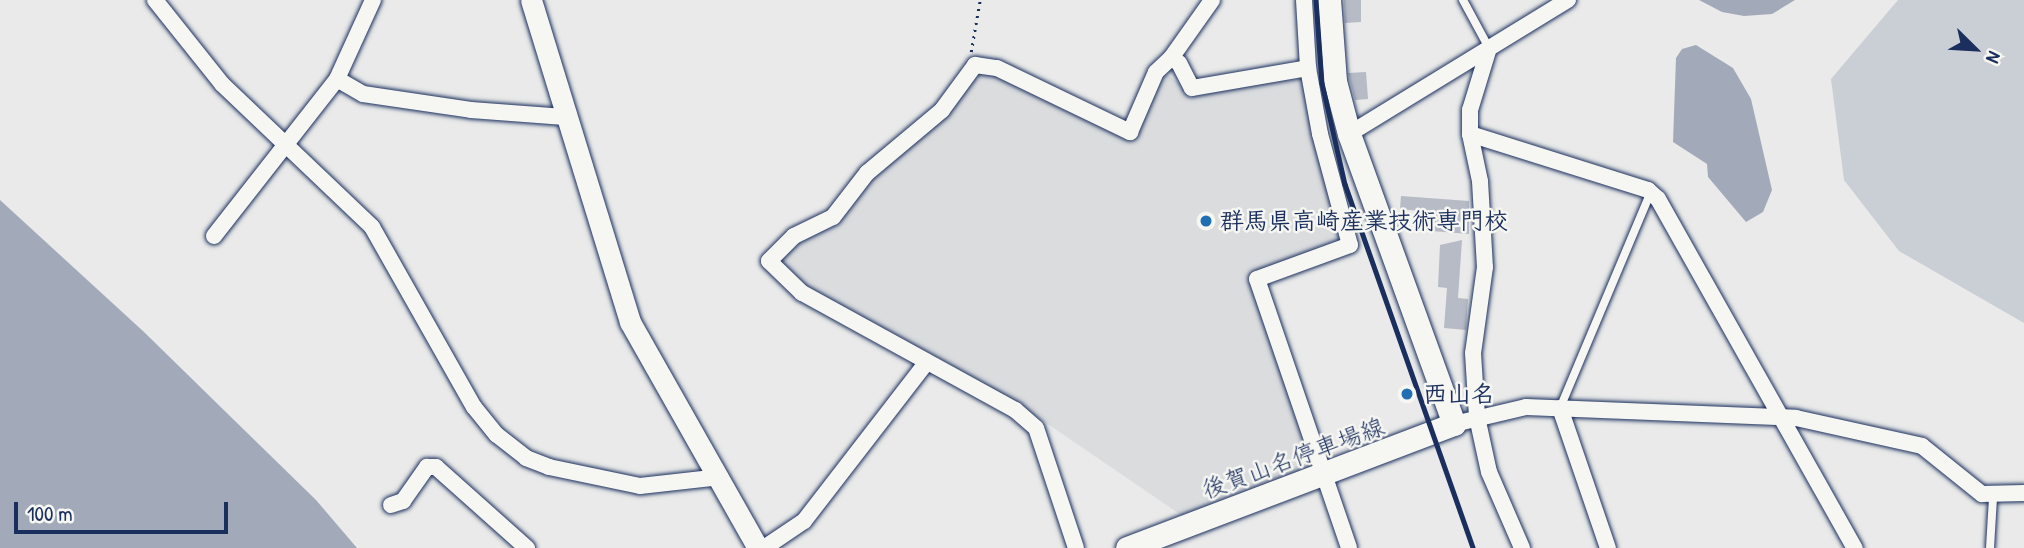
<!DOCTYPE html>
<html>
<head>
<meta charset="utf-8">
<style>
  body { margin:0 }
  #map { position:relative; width:2024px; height:548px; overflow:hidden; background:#e9eae9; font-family:"Patrick Hand","Klee One",sans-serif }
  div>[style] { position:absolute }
  .built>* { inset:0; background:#dadcde }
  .green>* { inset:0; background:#caced5 }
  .water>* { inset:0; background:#a2aaba }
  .building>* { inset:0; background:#b6bbc6 }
  .path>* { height:2.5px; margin-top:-1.25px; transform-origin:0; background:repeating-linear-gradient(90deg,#1b2f5e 0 2px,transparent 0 7px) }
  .roads { filter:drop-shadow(0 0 2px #1b2f5e) drop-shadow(0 0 2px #1b2f5e) }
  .service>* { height:8px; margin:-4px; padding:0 4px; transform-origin:4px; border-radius:4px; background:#f6f6f2 }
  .minor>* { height:16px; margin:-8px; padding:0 8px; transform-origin:8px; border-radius:8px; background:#f6f6f2 }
  .tertiary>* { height:21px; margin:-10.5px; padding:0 10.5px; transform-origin:10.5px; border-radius:10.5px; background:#f6f6f2 }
  .secondary>* { height:23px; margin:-11.5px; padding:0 11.5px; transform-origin:11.5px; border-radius:11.5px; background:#f6f6f2 }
  .rail>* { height:4.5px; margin:-2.25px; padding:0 2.25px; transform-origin:2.25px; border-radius:2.25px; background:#1b2f5e }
  .dots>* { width:19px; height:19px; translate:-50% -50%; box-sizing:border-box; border:4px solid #f6f6f2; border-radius:50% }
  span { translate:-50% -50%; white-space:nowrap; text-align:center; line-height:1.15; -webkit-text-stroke:5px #f6f6f2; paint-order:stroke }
  .poi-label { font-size:24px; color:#1b2f5e; font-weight:700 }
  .left { translate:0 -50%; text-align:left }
  .street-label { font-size:24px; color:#1b2f5e }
  .north { position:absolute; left:1940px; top:14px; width:70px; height:70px; -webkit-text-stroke:5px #f6f6f2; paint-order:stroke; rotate:114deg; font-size:19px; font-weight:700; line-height:28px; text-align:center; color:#1b2f5e }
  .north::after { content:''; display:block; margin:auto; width:24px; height:32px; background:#1b2f5e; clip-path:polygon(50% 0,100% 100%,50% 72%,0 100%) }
  .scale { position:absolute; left:14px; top:502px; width:214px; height:32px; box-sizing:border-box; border:4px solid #1b2f5e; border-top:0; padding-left:9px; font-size:21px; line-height:24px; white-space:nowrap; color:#1b2f5e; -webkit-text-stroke:5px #f6f6f2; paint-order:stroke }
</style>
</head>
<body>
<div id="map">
  <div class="built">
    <i style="clip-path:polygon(984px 71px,1074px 109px,1133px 142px,1163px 77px,1168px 75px,1189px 91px,1304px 79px,1317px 152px,1344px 239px,1252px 276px,1314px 465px,1184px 517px,1036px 416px,808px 290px,782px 263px,783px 255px,859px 192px)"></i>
  </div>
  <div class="green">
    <i style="clip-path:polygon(1898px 0,2024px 0,2024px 323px,1899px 251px,1844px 180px,1831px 79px)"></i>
  </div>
  <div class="water">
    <i style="clip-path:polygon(1699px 0,1795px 0,1772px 14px,1744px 16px,1722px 12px)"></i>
    <i style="clip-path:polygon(1696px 45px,1733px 68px,1751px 99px,1772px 190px,1763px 212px,1746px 222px,1708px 177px,1707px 164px,1673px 142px,1676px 58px,1682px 49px)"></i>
    <i style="clip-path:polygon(0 200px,144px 332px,316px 500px,357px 548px,0 548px)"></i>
  </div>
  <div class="building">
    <i style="clip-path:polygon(1344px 0,1361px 0,1361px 22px,1345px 23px)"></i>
    <i style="clip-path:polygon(1366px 72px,1368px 99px,1355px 100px,1348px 73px)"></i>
    <i style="clip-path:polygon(1401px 196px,1469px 201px,1469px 234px,1419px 230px,1420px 211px,1400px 209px)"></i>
    <i style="clip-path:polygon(1462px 240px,1458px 298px,1468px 299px,1466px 330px,1444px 328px,1447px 288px,1438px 287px,1440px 245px)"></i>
  </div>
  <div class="path">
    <i style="left:971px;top:52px;width:53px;rotate:-80.2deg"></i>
  </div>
  <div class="roads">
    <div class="service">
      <i style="left:1463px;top:0;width:55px;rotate:61.6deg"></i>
      <i style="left:1560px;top:408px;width:234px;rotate:-67.2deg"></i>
      <i style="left:1990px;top:548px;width:51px;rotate:-86.6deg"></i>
    </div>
    <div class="minor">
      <i style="left:155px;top:0;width:107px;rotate:51.4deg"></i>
      <i style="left:222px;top:84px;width:207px;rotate:43.6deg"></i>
      <i style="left:372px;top:227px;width:207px;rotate:60.5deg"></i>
      <i style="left:474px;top:407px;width:36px;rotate:51deg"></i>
      <i style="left:497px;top:435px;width:37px;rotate:38deg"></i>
      <i style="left:526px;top:458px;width:25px;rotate:21deg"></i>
      <i style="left:549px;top:467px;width:93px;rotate:11.8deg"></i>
      <i style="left:640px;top:486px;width:81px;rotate:-6.4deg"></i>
      <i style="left:1304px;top:0;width:68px;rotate:86.6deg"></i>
      <i style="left:1308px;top:68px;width:67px;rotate:79.7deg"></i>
      <i style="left:1320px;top:134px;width:115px;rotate:74.9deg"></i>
      <i style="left:1350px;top:245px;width:99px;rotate:159.9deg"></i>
      <i style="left:1257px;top:279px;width:284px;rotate:71.1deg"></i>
      <i style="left:1489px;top:48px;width:65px;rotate:107deg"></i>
      <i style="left:1470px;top:110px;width:24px;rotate:90deg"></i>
      <i style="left:1470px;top:134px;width:187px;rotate:17.5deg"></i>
      <i style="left:1648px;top:190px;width:13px;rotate:42deg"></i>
      <i style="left:1658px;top:199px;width:401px;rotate:60.6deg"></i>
      <i style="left:1171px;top:58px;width:71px;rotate:-54.7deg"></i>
      <i style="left:337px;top:79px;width:30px;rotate:30deg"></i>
      <i style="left:363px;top:94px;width:109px;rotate:8.4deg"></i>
      <i style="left:471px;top:110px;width:94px;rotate:4.3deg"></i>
      <i style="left:1349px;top:134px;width:257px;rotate:-31.5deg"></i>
      <i style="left:1470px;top:134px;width:48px;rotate:78deg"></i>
      <i style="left:1480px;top:181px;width:86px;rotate:86.7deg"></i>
      <i style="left:1485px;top:267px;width:87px;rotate:97.9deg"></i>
      <i style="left:1473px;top:353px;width:64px;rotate:86.4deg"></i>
      <i style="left:1477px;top:417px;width:56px;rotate:77.7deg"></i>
      <i style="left:1489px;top:472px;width:83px;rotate:66.5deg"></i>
      <i style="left:214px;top:236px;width:199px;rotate:-51.9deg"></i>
      <i style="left:337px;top:79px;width:87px;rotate:-65.5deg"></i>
      <i style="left:1560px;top:408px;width:148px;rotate:71.1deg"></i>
      <i style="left:1454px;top:424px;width:74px;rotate:-13.3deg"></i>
      <i style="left:1526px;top:407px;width:270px;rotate:2.3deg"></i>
      <i style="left:1796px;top:418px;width:129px;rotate:12.5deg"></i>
      <i style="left:1922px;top:446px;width:77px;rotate:38.7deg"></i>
      <i style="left:1982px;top:494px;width:42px;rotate:-1.4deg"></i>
      <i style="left:391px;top:505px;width:13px;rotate:-18deg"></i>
      <i style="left:403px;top:501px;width:42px;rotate:-54.8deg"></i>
      <i style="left:427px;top:467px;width:9px"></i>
      <i style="left:436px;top:467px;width:122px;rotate:41.7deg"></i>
      <i style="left:764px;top:548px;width:48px;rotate:-34deg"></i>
      <i style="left:804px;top:521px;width:201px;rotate:-52.3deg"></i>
      <i style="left:1076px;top:548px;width:126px;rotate:-108.4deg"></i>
      <i style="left:1036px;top:428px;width:28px;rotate:-139deg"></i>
      <i style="left:1015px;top:410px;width:243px;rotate:-151.2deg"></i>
      <i style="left:802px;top:293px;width:46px;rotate:-135.9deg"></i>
      <i style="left:769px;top:261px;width:35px;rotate:-45deg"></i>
      <i style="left:794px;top:236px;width:43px;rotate:-26deg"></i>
      <i style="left:833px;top:217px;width:56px;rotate:-52.3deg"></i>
      <i style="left:867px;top:173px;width:98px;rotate:-40deg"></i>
      <i style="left:942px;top:110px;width:56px;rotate:-53.7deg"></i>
      <i style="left:975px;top:65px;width:22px;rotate:8deg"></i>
      <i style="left:997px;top:68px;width:148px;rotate:25.7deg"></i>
      <i style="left:1130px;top:132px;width:65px;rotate:-66.6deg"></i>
      <i style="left:1156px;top:72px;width:21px;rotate:-43deg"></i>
      <i style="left:1171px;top:58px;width:9px;rotate:32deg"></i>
      <i style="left:1179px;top:63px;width:28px;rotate:63deg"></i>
      <i style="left:1192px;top:88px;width:118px;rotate:-9.8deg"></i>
    </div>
    <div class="tertiary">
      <i style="left:531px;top:0;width:337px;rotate:72.9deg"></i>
      <i style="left:630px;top:322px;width:260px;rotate:60.5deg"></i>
    </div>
    <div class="secondary">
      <i style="left:1127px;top:548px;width:350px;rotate:-20.8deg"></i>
      <i style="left:1454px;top:424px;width:308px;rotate:-109.9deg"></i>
      <i style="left:1349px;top:134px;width:55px;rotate:-104.8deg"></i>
      <i style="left:1335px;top:81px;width:81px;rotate:-94.2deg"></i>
    </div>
  </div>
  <div class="rail">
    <i style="left:1316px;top:0;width:83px;rotate:85.9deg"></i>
    <i style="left:1322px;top:83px;width:104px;rotate:77.2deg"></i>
    <i style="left:1345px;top:184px;width:386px;rotate:70.6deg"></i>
  </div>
  <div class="dots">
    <i style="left:1206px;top:221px;background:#1f6fb2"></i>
    <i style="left:1407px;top:394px;background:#1f6fb2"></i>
  </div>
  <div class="poi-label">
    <span class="left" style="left:1220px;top:221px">群馬県高崎産業技術専門校</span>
    <span class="left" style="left:1423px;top:394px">西山名</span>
  </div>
  <div class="street-label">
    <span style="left:1293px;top:458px;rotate:-20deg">後賀山名停車場線</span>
  </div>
  <div class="north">N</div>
  <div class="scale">100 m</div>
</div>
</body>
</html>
